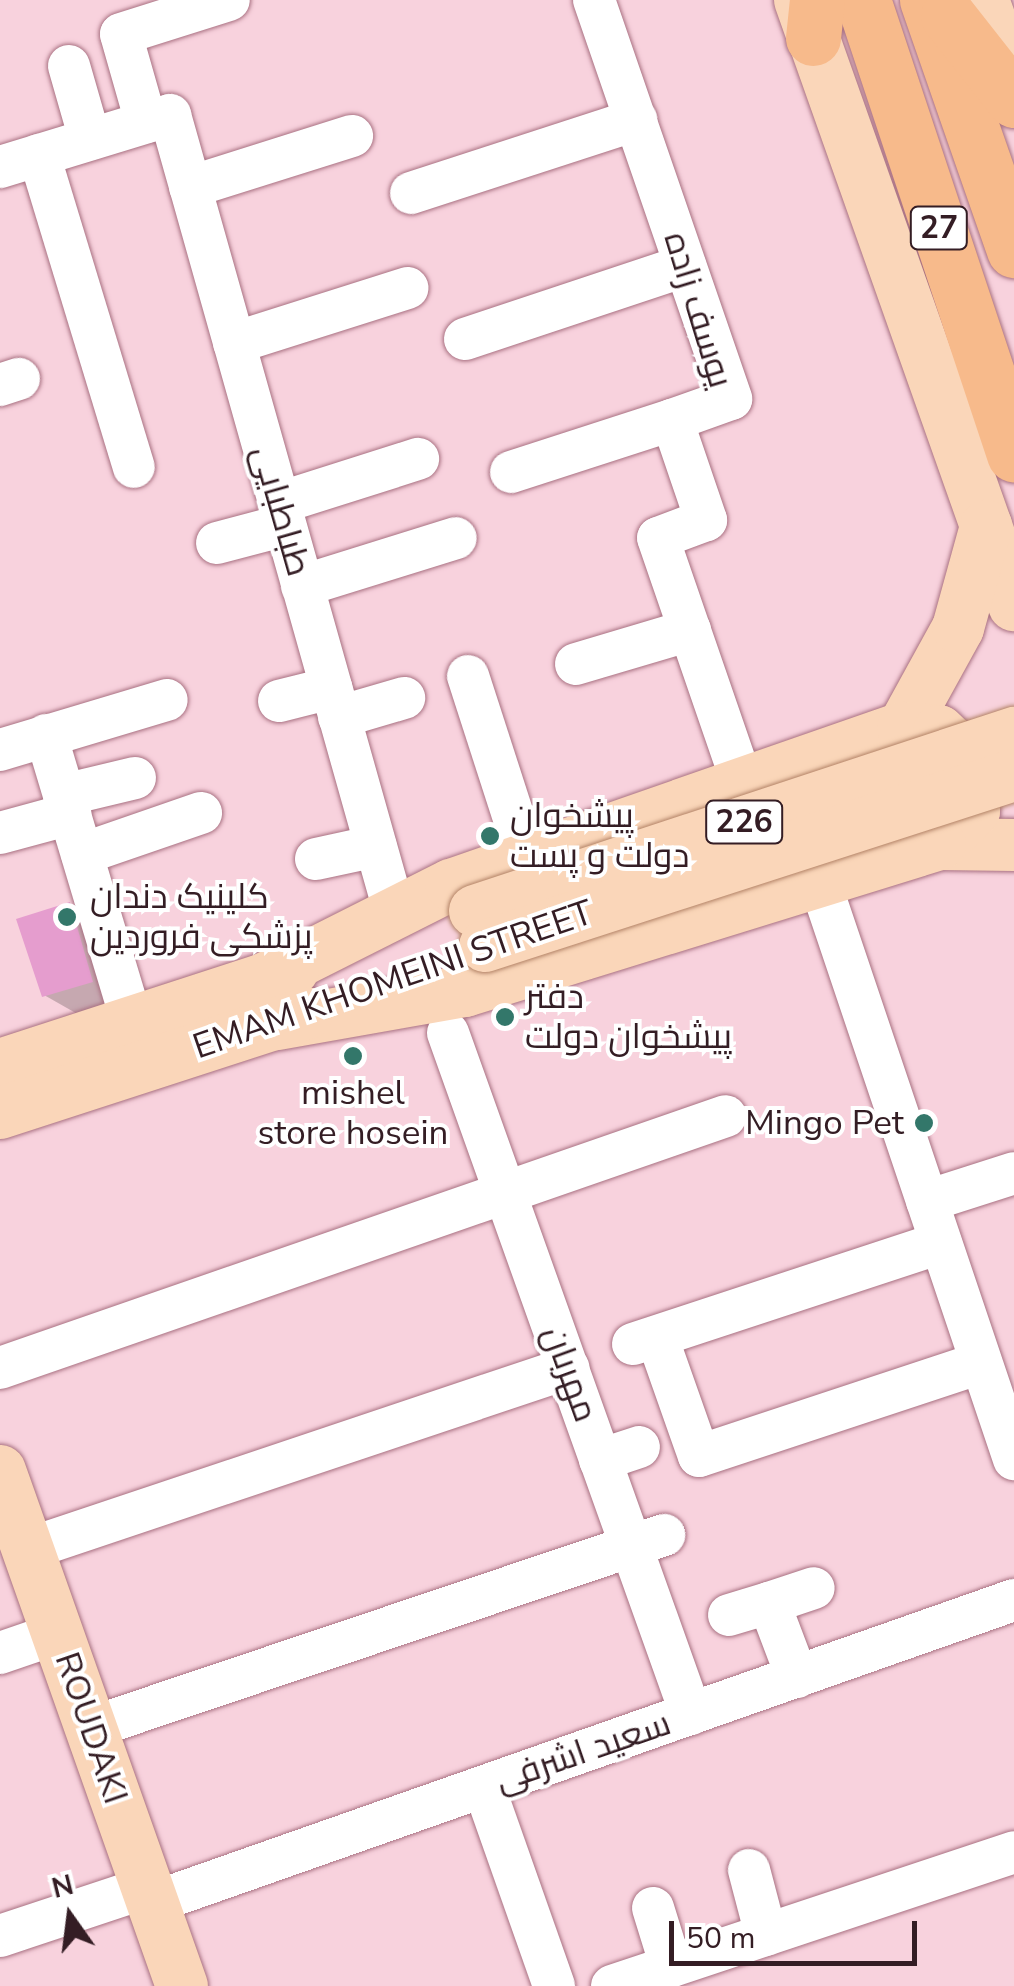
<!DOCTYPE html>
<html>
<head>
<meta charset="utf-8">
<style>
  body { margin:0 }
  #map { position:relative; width:1014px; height:1986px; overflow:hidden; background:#f8d2dd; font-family:"Nunito Sans",Cairo,sans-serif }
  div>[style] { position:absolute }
  .shadow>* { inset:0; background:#0003 }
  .building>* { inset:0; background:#e59dce }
  .roads { filter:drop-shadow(0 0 2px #a97182) drop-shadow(0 0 2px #a97182) }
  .minor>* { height:42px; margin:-21px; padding:0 21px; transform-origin:21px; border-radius:21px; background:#fff }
  .major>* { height:52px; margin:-26px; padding:0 26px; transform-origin:26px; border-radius:26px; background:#fad6b9 }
  .highway>* { height:55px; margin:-27.5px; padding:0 27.5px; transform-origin:27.5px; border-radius:27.5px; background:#f7ba8b }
  .bridges { filter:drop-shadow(0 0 2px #b38367) drop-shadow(0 0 2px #b38367) }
  .major-bridge>* { height:52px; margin:-26px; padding:0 26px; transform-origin:26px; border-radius:26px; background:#fad6b9 }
  .dots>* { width:28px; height:28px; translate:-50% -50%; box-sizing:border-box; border:5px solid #fff; border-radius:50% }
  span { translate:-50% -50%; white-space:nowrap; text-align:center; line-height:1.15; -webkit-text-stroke:8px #fff; paint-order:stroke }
  .shield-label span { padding:2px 8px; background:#fff; border:2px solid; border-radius:8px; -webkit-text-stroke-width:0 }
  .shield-label { font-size:32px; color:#341d24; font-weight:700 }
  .street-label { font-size:35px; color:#341d24 }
  .poi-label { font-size:35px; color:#341d24 }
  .left { translate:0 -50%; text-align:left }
  .right { translate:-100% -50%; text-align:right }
  .north { position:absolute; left:20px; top:1866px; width:100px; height:100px; -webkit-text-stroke:8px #fff; paint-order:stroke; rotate:346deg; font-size:28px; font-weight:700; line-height:40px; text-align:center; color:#341d24 }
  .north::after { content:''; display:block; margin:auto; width:35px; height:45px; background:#341d24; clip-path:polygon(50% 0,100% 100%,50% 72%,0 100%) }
  .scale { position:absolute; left:669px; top:1921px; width:248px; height:45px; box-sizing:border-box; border:5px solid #341d24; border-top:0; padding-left:12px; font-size:30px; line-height:35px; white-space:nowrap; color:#341d24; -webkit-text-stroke:8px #fff; paint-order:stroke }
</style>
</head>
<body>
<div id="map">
  <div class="shadow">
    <i style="clip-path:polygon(70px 905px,106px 926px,128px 1002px,81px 1016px,44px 995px)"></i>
  </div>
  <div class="building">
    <i style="clip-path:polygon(70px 902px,93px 982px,42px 997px,16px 919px)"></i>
  </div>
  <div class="roads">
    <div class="minor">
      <i style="left:594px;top:0;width:422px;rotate:71deg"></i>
      <i style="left:731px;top:399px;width:63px;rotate:160.4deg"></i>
      <i style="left:672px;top:420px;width:106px;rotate:71.2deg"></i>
      <i style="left:706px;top:520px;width:51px;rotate:159.4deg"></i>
      <i style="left:658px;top:538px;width:258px;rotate:71deg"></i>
      <i style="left:69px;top:66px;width:76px;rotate:74deg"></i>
      <i style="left:146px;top:122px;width:91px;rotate:-105.9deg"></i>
      <i style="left:121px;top:34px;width:113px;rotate:-17.5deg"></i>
      <i style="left:39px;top:155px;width:326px;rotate:73.1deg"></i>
      <i style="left:0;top:167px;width:178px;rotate:-17deg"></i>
      <i style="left:170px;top:115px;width:823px;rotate:74.27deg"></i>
      <i style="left:190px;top:187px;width:170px;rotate:-17.5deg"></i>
      <i style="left:411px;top:193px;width:237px;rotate:-18deg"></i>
      <i style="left:465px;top:339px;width:232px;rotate:-18.4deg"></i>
      <i style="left:234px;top:343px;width:182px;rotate:-17.6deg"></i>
      <i style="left:0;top:385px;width:20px;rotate:-18deg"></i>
      <i style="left:511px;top:472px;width:169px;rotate:-17.9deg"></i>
      <i style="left:279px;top:503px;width:146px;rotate:-17.6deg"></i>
      <i style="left:217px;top:543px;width:70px;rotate:-14.8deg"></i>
      <i style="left:302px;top:586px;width:161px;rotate:-17.3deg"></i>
      <i style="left:576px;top:664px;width:119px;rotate:-16.6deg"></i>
      <i style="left:468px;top:676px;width:192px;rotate:72.1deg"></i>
      <i style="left:279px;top:701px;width:54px;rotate:-14deg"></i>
      <i style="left:339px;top:717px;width:68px;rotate:-16.3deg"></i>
      <i style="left:46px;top:735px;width:300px;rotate:73.3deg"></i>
      <i style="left:0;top:750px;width:174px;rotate:-16.7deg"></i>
      <i style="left:64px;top:795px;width:73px;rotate:-13.5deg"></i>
      <i style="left:0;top:833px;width:73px;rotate:-15.2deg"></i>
      <i style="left:82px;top:854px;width:126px;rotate:-19deg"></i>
      <i style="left:316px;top:859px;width:61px;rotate:-12.2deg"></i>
      <i style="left:820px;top:883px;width:608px;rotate:71.39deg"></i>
      <i style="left:448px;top:1033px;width:723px;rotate:70.36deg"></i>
      <i style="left:927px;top:1201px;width:91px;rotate:-17.8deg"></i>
      <i style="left:657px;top:1337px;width:126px;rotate:70.6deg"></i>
      <i style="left:699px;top:1456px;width:297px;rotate:-18.3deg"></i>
      <i style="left:633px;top:1344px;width:324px;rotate:-18.2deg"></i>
      <i style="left:0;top:1368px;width:768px;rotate:-19.14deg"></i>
      <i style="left:600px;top:1460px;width:41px;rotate:-18.4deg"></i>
      <i style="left:28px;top:1549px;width:570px;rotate:-18.53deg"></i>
      <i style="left:729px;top:1615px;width:42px;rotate:-16.7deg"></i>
      <i style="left:0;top:1653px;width:61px;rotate:-19deg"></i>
      <i style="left:797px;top:1677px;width:79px;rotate:-110.7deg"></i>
      <i style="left:769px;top:1603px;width:47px;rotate:-18.4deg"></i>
      <i style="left:90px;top:1728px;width:606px;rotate:-18.58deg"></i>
      <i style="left:484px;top:1787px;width:211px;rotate:70.6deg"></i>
      <i style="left:749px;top:1870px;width:67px;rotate:75.3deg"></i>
      <i style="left:152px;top:1903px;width:914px;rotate:-19.37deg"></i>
      <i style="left:653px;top:1908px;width:61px;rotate:72.8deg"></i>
      <i style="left:0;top:1936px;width:155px;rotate:-18.4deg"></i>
      <i style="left:612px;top:1986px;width:424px;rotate:-18.4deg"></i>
    </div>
    <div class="major">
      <i style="left:800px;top:0;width:642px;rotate:70.52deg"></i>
      <i style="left:983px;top:0;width:91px;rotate:70.2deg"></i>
      <i style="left:903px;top:728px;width:114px;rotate:-61.2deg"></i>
      <i style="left:958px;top:628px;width:106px;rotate:-74.6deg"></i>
      <i style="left:940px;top:844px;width:74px;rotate:0.8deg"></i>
      <i style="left:262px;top:980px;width:212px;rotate:-26.7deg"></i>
      <i style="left:451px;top:885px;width:478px;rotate:-19.2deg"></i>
      <i style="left:903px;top:728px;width:36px;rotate:5deg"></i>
      <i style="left:939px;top:731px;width:48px;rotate:43.3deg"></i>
      <i style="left:974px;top:764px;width:47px;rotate:90deg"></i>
      <i style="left:974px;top:811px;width:47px;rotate:135.9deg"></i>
      <i style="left:940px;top:844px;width:497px;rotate:162.8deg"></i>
      <i style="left:465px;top:991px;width:191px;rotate:170deg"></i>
      <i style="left:0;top:1065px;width:308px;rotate:-18deg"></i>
      <i style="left:0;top:1113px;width:323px;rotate:-18deg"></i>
      <i style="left:0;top:1471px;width:546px;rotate:70.54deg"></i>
    </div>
    <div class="highway">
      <i style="left:863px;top:0;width:479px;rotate:71.6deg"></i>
      <i style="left:927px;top:0;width:265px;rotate:70.8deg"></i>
      <i style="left:948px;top:16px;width:107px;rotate:51.8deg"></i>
      <i style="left:813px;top:38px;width:38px;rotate:-84deg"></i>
    </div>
  </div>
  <div class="bridges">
    <div class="major-bridge">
      <i style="left:475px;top:911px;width:568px;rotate:-18.28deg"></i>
      <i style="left:485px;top:946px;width:556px;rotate:-17.91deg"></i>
    </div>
  </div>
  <div class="dots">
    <i style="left:490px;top:836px;background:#33776a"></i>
    <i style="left:67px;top:917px;background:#33776a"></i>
    <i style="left:505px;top:1017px;background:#33776a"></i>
    <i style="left:353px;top:1056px;background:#33776a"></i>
    <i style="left:924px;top:1123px;background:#33776a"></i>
  </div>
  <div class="shield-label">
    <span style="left:939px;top:228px">27</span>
    <span style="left:744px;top:822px">226</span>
  </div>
  <div class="street-label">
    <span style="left:698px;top:310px;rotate:73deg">یوسف زاده</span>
    <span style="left:281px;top:511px;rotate:74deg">طباطبایی</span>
    <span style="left:393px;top:980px;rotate:-19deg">EMAM KHOMEINI STREET</span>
    <span style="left:570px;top:1374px;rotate:70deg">مهربان</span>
    <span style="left:91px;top:1728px;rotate:71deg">ROUDAKI</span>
    <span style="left:583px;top:1752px;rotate:-19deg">سعید اشرفی</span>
  </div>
  <div class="poi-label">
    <span class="left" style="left:510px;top:836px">پیشخوان<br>دولت و پست</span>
    <span class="left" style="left:90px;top:917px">کلینیک دندان<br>پزشکی فروردین</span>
    <span class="left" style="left:525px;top:1017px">دفتر<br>پیشخوان دولت</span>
    <span style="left:353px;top:1113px">mishel<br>store hosein</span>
    <span class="right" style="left:904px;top:1123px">Mingo Pet</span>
  </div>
  <div class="north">N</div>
  <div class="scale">50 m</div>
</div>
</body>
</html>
